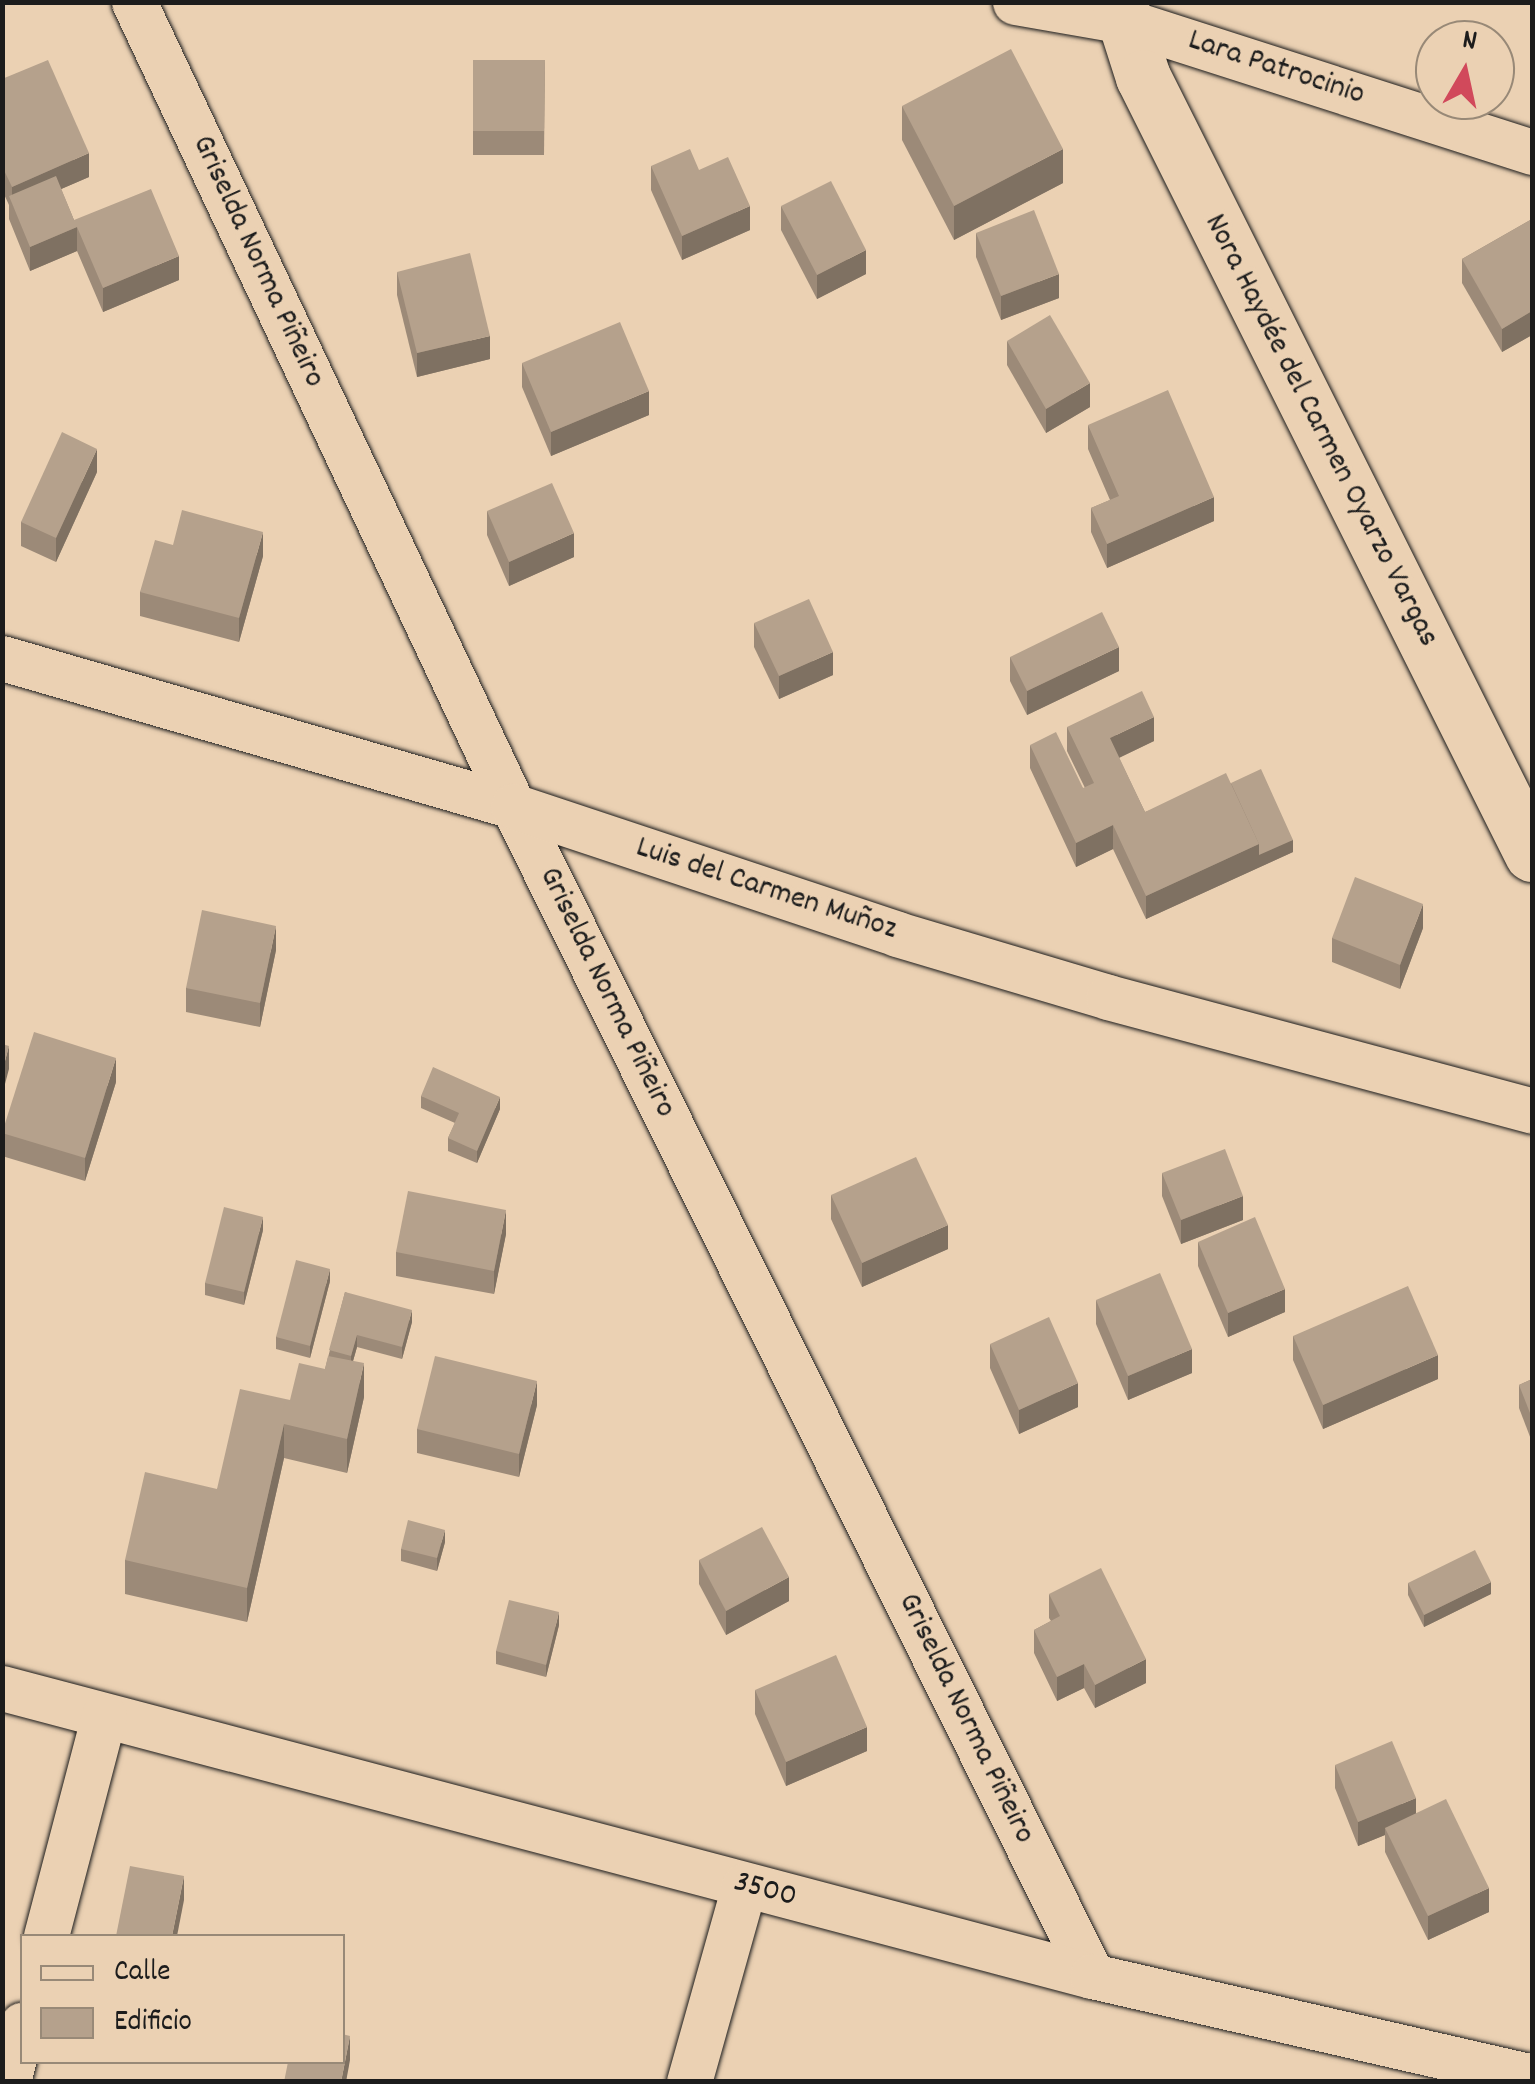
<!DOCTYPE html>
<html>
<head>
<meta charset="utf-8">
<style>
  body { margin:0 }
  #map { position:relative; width:1535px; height:2084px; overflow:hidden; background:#ebd1b3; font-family:Dekko,sans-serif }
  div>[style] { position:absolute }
  .roads { filter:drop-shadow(0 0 2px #1c1c1c) drop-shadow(0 0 2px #1c1c1c) }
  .street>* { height:45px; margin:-22.5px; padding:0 22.5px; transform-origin:22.5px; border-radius:22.5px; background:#ebd1b3 }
  .secondary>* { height:55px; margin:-27.5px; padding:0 27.5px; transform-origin:27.5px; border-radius:27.5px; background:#ebd1b3 }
  .wall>* { inset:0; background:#9c8a78 }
  .shaded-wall>* { inset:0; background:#7f7162 }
  .building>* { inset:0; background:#b5a18c }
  span { translate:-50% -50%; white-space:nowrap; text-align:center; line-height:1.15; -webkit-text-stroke:8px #ebd1b3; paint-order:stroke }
  .street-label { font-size:32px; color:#1c1c1c }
  .frame { position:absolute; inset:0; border:5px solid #1c1c1c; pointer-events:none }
  .legend { position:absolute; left:20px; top:1934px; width:325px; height:130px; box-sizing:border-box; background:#ebd1b3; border:2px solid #988977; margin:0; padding:12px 18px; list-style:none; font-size:30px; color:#1c1c1c }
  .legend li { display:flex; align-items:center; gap:20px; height:50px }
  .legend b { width:50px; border:2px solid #988977 }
  .north { position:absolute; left:1415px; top:20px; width:100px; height:100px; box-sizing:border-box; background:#ebd1b3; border:2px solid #988977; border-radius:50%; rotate:9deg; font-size:28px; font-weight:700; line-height:40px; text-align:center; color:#1c1c1c }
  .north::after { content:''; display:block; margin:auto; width:35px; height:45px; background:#d1495b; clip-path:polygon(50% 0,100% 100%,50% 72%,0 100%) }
</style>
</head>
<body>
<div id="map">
  <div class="roads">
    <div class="street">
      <i style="left:134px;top:2px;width:889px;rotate:64.76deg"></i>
      <i style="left:513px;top:806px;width:1305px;rotate:63.67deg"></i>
      <i style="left:1015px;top:2px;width:111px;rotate:9.9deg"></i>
      <i style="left:1124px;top:21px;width:429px;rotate:17.8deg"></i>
      <i style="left:2px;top:658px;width:532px;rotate:16.15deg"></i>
      <i style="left:513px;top:806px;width:405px;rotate:18.4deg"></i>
      <i style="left:897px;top:934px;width:220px;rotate:16.6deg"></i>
      <i style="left:1108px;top:997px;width:439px;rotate:15deg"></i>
      <i style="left:2px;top:1688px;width:1127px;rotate:14.8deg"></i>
      <i style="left:1092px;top:1976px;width:451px;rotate:12.9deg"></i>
      <i style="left:46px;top:1936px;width:228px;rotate:-75.3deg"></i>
      <i style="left:8px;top:2082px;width:59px;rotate:-76.2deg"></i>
      <i style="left:689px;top:2082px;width:204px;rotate:-74.3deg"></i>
    </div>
    <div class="secondary">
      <i style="left:1119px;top:2px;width:79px;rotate:72.3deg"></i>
      <i style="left:1143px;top:77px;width:869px;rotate:63.41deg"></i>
    </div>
  </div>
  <div class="wall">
    <i style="clip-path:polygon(473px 60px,545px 60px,544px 155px,473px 155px)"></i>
    <i style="clip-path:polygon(2px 79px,89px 177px,61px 189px,74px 220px,179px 280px,103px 312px,77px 251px,30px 271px,9px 219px,9px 205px,2px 190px)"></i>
    <i style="clip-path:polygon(902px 106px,1063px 183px,954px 240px,902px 140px)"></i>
    <i style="clip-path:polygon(651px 166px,699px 170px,750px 230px,682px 260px,651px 190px)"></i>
    <i style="clip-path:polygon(781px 206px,866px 274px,817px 299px,781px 230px)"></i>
    <i style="clip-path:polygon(1532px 219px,1532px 335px,1502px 352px,1462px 283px,1462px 259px)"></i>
    <i style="clip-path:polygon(976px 233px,1059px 298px,1001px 320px,976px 257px)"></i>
    <i style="clip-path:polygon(397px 272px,490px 359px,417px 377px,397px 295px)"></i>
    <i style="clip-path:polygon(1007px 341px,1090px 407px,1046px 433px,1007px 365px)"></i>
    <i style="clip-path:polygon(522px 363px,649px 415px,551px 456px,522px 387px)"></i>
    <i style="clip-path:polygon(1088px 425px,1214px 521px,1107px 568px,1091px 532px,1091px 508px,1110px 500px,1088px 449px)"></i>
    <i style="clip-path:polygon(97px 472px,56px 562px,21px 546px,21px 522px)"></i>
    <i style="clip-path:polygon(487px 511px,574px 557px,509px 586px,487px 535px)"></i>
    <i style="clip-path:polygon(173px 545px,263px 556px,239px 642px,140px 616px,140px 592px)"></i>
    <i style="clip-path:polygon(754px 623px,833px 675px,779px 699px,754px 647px)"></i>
    <i style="clip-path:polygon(1010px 657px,1119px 671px,1027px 715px,1010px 681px)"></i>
    <i style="clip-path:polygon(1067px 727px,1154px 741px,1119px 758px,1145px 812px,1231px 783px,1293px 852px,1146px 919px,1113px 849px,1076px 867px,1030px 768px,1030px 745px,1083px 788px,1085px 788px,1067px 751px)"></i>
    <i style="clip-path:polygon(1423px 928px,1400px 989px,1332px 962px,1332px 938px)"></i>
    <i style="clip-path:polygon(276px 950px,260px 1027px,186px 1012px,186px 988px)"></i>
    <i style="clip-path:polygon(116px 1082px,85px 1181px,2px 1156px,2px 1133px)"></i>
    <i style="clip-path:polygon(421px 1096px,500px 1109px,477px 1163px,448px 1151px,448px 1138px,455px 1123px,421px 1108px)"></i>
    <i style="clip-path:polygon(1162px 1173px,1243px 1220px,1181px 1244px,1162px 1196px)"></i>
    <i style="clip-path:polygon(831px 1195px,948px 1249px,862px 1287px,831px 1219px)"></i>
    <i style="clip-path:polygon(263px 1230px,244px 1305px,205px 1295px,205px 1283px)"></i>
    <i style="clip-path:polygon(506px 1234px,494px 1294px,396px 1276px,396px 1252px)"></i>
    <i style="clip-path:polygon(1198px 1242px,1285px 1312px,1228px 1337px,1198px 1266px)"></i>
    <i style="clip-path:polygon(330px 1281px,310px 1358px,276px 1349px,276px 1337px)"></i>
    <i style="clip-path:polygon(345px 1292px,412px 1322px,402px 1359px,357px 1347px,353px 1361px,364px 1397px,347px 1473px,284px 1458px,247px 1622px,125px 1594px,125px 1560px,217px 1489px,325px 1369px)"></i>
    <i style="clip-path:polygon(1096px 1300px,1192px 1373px,1128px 1400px,1096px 1324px)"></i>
    <i style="clip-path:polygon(1293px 1336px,1438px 1379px,1323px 1429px,1293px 1360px)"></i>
    <i style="clip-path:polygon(990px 1344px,1078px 1407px,1019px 1434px,990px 1368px)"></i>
    <i style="clip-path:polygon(1532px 1379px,1532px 1442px,1519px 1408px,1519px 1385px)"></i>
    <i style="clip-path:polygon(537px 1405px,519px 1477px,417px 1453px,417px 1429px)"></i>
    <i style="clip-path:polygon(445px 1542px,437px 1571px,401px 1561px,401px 1549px)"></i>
    <i style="clip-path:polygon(699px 1560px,789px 1601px,726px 1635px,699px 1584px)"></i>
    <i style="clip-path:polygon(1408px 1583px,1491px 1594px,1424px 1627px,1408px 1595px)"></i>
    <i style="clip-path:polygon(1049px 1594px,1146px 1683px,1095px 1708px,1084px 1688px,1057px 1701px,1034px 1653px,1034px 1630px,1051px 1621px,1049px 1618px)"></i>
    <i style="clip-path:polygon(559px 1625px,546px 1677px,496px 1664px,496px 1651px)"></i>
    <i style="clip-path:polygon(755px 1690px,867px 1751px,786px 1786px,755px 1714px)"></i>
    <i style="clip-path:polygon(1335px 1765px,1416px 1813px,1489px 1912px,1428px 1940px,1385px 1852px,1385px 1835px,1358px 1846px,1335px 1788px)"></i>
  </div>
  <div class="shaded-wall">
    <i style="clip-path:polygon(1063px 149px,1063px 183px,954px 240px,954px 206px)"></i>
    <i style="clip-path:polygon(89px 153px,89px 177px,15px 209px,12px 202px,12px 187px)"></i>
    <i style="clip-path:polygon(750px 206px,750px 230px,682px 260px,682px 236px)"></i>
    <i style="clip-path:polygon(77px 227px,77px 251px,30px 271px,30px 247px)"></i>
    <i style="clip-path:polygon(866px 250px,866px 274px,817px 299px,817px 275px)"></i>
    <i style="clip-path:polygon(179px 256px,179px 280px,103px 312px,103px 288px)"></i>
    <i style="clip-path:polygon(1059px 274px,1059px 298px,1001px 320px,1001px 296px)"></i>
    <i style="clip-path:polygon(1532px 311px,1532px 335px,1502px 352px,1502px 329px)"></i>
    <i style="clip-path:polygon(490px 336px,490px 359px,417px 377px,417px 353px)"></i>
    <i style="clip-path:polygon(1090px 383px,1090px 407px,1046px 433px,1046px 409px)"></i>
    <i style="clip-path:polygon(649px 391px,649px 415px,551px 456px,551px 432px)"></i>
    <i style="clip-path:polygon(97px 449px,97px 472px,56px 562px,56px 538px)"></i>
    <i style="clip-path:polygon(1214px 497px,1214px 521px,1107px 568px,1107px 544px)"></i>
    <i style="clip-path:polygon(263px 532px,263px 556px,239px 642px,239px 618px)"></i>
    <i style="clip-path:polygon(574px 533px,574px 557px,509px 586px,509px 562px)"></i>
    <i style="clip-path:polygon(1119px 647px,1119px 671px,1027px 715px,1027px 691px)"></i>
    <i style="clip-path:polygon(833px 652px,833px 675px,779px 699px,779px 676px)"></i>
    <i style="clip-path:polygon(1154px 717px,1154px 741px,1110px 762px,1110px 738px)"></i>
    <i style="clip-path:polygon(1113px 825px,1113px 849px,1076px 867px,1076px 843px)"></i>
    <i style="clip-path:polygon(1293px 840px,1293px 852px,1146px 919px,1146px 896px,1259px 844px)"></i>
    <i style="clip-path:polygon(1423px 904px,1423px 928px,1400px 989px,1400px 965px)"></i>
    <i style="clip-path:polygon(276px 926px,276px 950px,260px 1027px,260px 1003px)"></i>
    <i style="clip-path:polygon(9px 1046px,9px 1069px,2px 1095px,2px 1072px)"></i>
    <i style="clip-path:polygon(116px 1058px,116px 1082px,85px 1181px,85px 1158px)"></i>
    <i style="clip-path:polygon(500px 1097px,500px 1109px,477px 1163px,477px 1151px)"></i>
    <i style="clip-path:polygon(1243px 1196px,1243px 1220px,1181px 1244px,1181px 1220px)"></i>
    <i style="clip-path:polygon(506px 1210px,506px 1234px,494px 1294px,494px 1271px)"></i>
    <i style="clip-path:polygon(263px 1217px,263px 1230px,244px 1305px,244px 1292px)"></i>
    <i style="clip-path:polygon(948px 1225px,948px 1249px,862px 1287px,862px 1263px)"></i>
    <i style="clip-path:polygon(330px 1269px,330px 1281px,310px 1358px,310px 1346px)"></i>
    <i style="clip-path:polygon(1285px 1289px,1285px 1312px,1228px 1337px,1228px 1313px)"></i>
    <i style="clip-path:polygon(412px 1310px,412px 1322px,402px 1359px,402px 1347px)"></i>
    <i style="clip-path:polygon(357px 1335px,357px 1347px,351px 1368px,351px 1356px)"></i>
    <i style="clip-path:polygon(1192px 1349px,1192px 1373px,1128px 1400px,1128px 1376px)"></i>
    <i style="clip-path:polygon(1438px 1355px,1438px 1379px,1323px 1429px,1323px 1405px)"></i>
    <i style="clip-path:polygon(364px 1363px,364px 1397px,347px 1473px,347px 1439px)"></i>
    <i style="clip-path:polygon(537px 1381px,537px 1405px,519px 1477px,519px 1454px)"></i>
    <i style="clip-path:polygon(1078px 1383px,1078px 1407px,1019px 1434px,1019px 1410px)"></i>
    <i style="clip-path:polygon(284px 1424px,284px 1458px,247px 1622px,247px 1588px)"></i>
    <i style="clip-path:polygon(445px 1530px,445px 1542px,437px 1571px,437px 1558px)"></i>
    <i style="clip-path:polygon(789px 1577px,789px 1601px,726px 1635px,726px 1611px)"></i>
    <i style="clip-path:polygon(1491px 1582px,1491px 1594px,1424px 1627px,1424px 1615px)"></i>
    <i style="clip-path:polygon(559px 1612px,559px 1625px,546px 1677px,546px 1665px)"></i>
    <i style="clip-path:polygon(1146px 1659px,1146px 1683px,1095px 1708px,1095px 1685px)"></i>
    <i style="clip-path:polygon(1084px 1664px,1084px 1688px,1057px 1701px,1057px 1677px)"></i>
    <i style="clip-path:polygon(867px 1727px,867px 1751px,786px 1786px,786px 1762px)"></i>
    <i style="clip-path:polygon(1416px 1798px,1416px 1822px,1385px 1828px,1385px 1835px,1358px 1846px,1358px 1822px)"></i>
    <i style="clip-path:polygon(184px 1876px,184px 1900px,177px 1936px,172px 1936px)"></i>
    <i style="clip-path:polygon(1489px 1888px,1489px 1912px,1428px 1940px,1428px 1916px)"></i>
    <i style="clip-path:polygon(350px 2036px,350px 2060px,346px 2082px,341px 2082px)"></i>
  </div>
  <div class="building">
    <i style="clip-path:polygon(1011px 49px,1063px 149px,954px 206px,902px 106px)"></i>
    <i style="clip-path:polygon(48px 60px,89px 153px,12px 187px,2px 166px,2px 79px)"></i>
    <i style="clip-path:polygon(473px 60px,545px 60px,544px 131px,473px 131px)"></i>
    <i style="clip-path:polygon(690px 149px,699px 170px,728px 157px,750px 206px,682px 236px,651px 166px)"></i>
    <i style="clip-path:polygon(56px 176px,74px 220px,151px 189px,179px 256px,103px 288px,77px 227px,30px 247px,9px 196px)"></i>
    <i style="clip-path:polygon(831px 181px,866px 250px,817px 275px,781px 206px)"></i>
    <i style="clip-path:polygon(1034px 210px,1059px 274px,1001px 296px,976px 233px)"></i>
    <i style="clip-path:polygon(1532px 219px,1532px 311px,1502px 329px,1462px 259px)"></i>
    <i style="clip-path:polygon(470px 253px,490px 336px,417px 353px,397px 272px)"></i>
    <i style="clip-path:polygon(1050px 315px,1090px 383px,1046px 409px,1007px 341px)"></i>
    <i style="clip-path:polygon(620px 322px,649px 391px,551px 432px,522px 363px)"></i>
    <i style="clip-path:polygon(1168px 390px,1214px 497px,1107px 544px,1091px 508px,1119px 496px,1088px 425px)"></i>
    <i style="clip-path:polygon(62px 432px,97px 449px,56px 538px,21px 522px)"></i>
    <i style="clip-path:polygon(552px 483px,574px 533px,509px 562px,487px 511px)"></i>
    <i style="clip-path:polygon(182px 510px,263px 532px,239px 618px,140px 592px,155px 540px,173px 545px)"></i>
    <i style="clip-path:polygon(809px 599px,833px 652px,779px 676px,754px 623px)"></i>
    <i style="clip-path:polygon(1102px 612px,1119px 647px,1027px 691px,1010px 657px)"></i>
    <i style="clip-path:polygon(1142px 691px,1154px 717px,1110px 738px,1145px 812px,1226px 773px,1259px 844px,1146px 896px,1113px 825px,1076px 843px,1030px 745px,1056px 732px,1083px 788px,1094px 783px,1067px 727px)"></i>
    <i style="clip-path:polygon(1261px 769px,1293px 840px,1259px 855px,1259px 844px,1231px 783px)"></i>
    <i style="clip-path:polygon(1355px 877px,1423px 904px,1400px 965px,1332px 938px)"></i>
    <i style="clip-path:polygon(202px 910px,276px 926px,260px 1003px,186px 988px)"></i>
    <i style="clip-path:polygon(34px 1032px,116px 1058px,85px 1158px,2px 1133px)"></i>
    <i style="clip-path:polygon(2px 1044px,9px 1046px,2px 1072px)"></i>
    <i style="clip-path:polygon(433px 1067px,500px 1097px,477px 1151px,448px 1138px,459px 1113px,421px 1096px)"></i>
    <i style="clip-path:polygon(1225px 1149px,1243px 1196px,1181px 1220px,1162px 1173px)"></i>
    <i style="clip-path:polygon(916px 1157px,948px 1225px,862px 1263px,831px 1195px)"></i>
    <i style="clip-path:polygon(408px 1191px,506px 1210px,494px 1271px,396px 1252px)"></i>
    <i style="clip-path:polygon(224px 1207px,263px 1217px,244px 1292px,205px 1283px)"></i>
    <i style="clip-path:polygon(1255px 1217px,1285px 1289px,1228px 1313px,1198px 1242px)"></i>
    <i style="clip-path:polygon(296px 1260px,330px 1269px,310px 1346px,276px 1337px)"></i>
    <i style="clip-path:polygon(1160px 1273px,1192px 1349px,1128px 1376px,1096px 1300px)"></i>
    <i style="clip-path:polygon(1408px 1286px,1438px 1355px,1323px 1405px,1293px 1336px)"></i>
    <i style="clip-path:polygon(345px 1292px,412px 1310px,402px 1347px,357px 1335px,351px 1356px,329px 1350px)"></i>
    <i style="clip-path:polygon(1049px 1317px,1078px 1383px,1019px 1410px,990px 1344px)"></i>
    <i style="clip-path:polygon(328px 1356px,364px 1363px,347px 1439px,284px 1424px,247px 1588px,125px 1560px,145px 1472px,217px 1489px,240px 1389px,290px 1400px,299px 1363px,325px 1369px)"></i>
    <i style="clip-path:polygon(435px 1356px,537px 1381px,519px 1454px,417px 1429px)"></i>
    <i style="clip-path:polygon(1532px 1379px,1532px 1418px,1519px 1385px)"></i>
    <i style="clip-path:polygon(408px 1520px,445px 1530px,437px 1558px,401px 1549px)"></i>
    <i style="clip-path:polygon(762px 1527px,789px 1577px,726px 1611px,699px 1560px)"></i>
    <i style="clip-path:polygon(1475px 1550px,1491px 1582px,1424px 1615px,1408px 1583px)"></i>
    <i style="clip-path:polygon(1101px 1568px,1146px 1659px,1095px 1685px,1084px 1664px,1057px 1677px,1034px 1630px,1060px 1616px,1049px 1594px)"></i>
    <i style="clip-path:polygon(509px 1600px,559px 1612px,546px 1665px,496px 1651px)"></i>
    <i style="clip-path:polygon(836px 1655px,867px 1727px,786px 1762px,755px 1690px)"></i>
    <i style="clip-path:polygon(1392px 1741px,1416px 1798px,1358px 1822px,1335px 1765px)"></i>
    <i style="clip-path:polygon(1446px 1799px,1489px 1888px,1428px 1916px,1385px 1828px)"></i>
    <i style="clip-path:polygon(130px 1866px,184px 1876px,172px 1936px,116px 1936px)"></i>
    <i style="clip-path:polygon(342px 2034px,350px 2036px,341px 2082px,284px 2082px,288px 2062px,342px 2062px)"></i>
  </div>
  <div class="street-label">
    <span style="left:1276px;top:69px;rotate:18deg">Lara Patrocinio</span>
    <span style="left:257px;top:262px;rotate:65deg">Griselda Norma Piñeiro</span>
    <span style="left:1320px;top:431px;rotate:63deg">Nora Haydée del Carmen Oyarzo Vargas</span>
    <span style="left:766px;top:890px;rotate:18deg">Luis del Carmen Muñoz</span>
    <span style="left:606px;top:993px;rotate:64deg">Griselda Norma Piñeiro</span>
    <span style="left:965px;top:1719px;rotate:64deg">Griselda Norma Piñeiro</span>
    <span style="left:765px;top:1891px;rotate:15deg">3500</span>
  </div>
  <div class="frame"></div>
  <ul class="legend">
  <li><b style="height:12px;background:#ebd1b3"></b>Calle</li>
  <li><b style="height:28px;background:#b5a18c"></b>Edificio</li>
  </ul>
  <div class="north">N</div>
</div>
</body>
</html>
